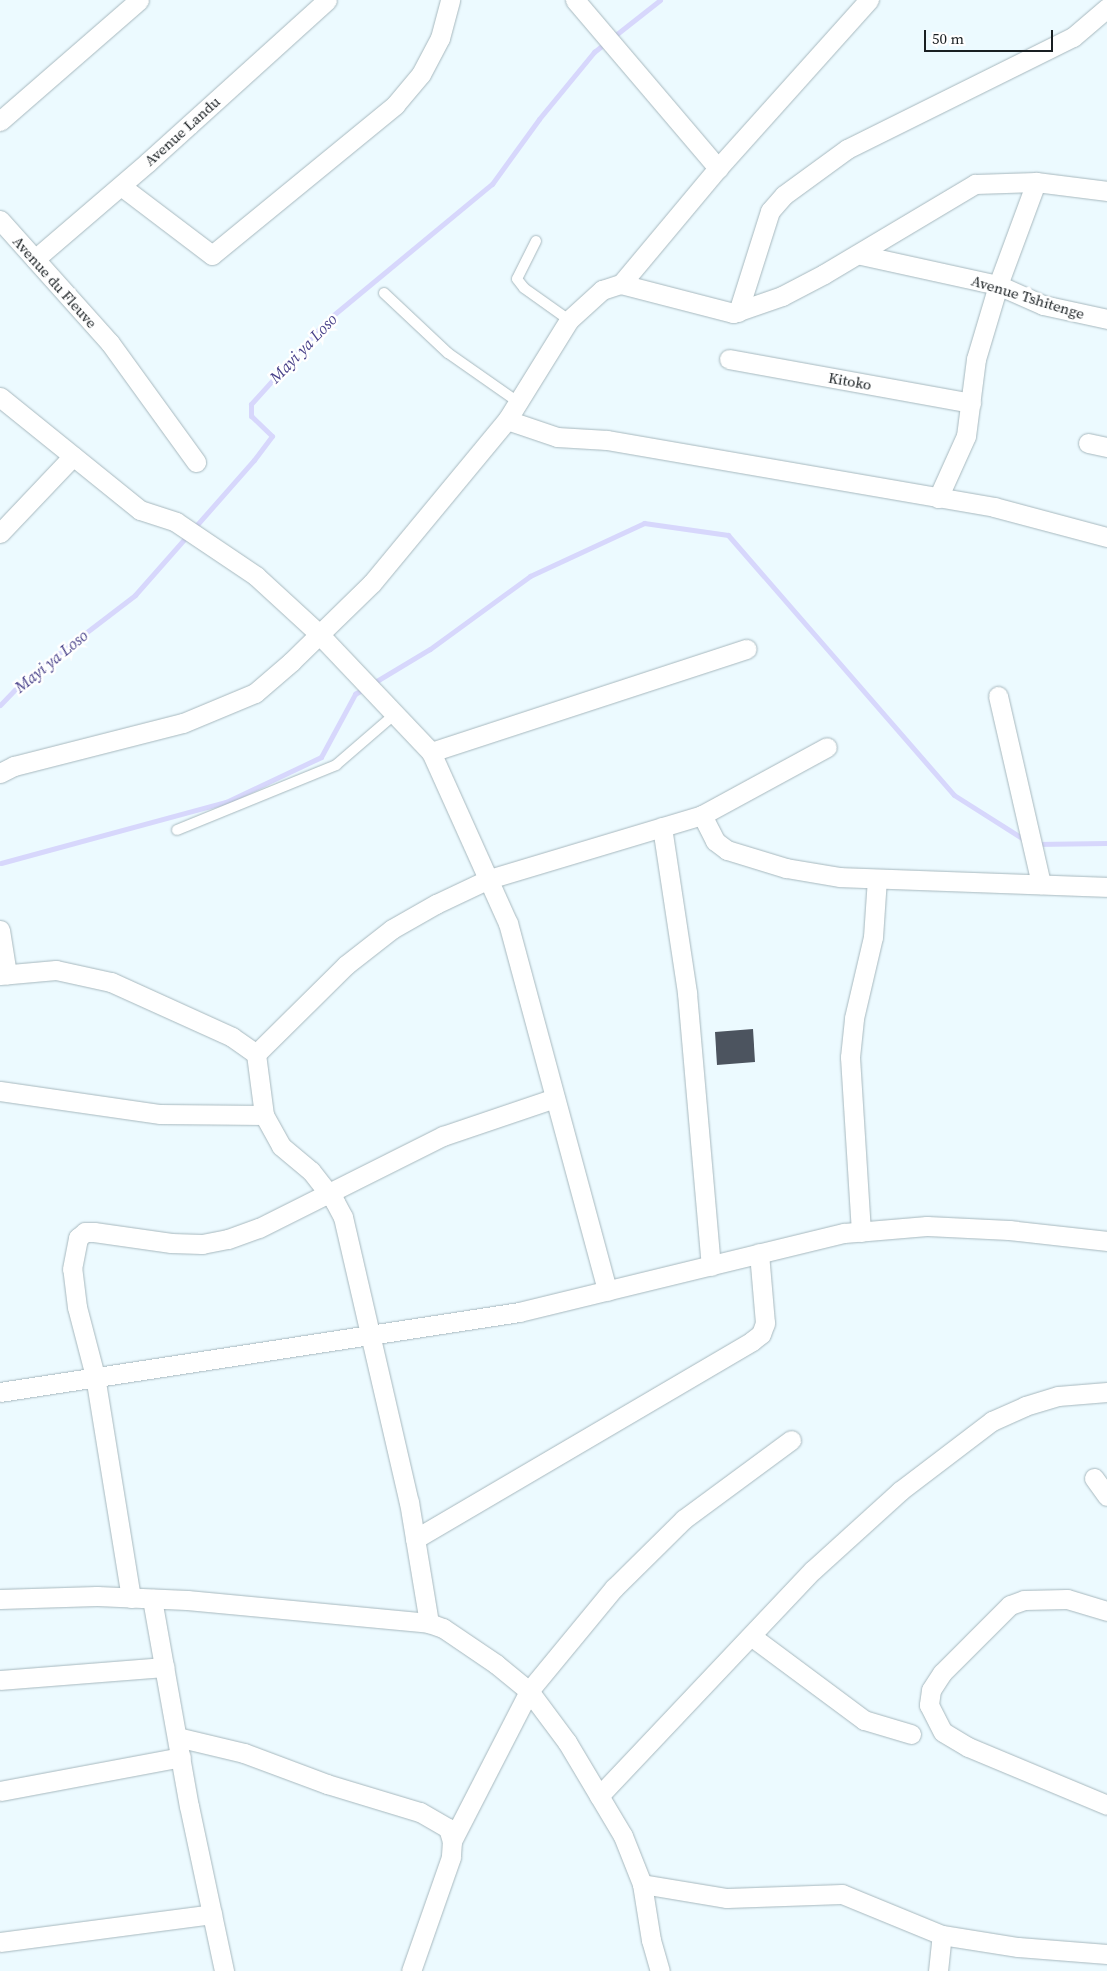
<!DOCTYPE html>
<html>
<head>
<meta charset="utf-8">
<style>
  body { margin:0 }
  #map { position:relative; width:1107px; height:1971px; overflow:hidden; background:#ecfaff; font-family:"Source Serif 4",serif }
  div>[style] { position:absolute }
  .stream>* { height:5px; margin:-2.5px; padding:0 2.5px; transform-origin:2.5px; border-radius:2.5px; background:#d7d7fc }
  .building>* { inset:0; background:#4c545f }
  .roads { filter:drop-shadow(0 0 1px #a7b8be) drop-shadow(0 0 1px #a7b8be) }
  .lane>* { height:10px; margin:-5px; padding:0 5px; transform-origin:5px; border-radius:5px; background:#fff }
  .street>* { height:19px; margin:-9.5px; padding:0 9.5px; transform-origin:9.5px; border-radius:9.5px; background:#fff }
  span { translate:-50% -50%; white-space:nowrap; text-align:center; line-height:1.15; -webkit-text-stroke:5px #fff; paint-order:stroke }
  .street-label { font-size:15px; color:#191f22 }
  .water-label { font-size:16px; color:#49428a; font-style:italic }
  .scale { position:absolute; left:924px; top:30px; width:129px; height:22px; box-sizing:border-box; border:2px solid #191f22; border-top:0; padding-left:6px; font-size:15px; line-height:18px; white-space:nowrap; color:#191f22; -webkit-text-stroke:4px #fff; paint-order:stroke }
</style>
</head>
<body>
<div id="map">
  <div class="stream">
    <i style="left:0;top:705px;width:35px;rotate:-46deg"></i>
    <i style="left:24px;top:680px;width:140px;rotate:-37.4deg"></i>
    <i style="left:135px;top:595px;width:180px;rotate:-48.6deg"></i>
    <i style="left:254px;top:460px;width:30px;rotate:-53deg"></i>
    <i style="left:272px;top:436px;width:29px;rotate:-136deg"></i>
    <i style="left:251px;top:416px;width:12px;rotate:-90deg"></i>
    <i style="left:251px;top:404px;width:110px;rotate:-47.9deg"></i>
    <i style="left:325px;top:322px;width:217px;rotate:-39.6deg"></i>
    <i style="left:492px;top:184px;width:80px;rotate:-54.1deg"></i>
    <i style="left:539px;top:119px;width:87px;rotate:-50.6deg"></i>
    <i style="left:594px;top:52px;width:84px;rotate:-38.2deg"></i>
    <i style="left:1035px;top:844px;width:72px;rotate:-0.8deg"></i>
    <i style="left:1px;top:863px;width:233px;rotate:-15.2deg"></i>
    <i style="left:226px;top:802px;width:105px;rotate:-25.3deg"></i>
    <i style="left:321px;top:757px;width:72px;rotate:-61.6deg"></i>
    <i style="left:355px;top:694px;width:87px;rotate:-31deg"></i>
    <i style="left:430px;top:649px;width:124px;rotate:-36.1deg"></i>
    <i style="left:530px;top:576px;width:126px;rotate:-24.9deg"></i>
    <i style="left:644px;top:523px;width:85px;rotate:8.1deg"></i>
    <i style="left:728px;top:535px;width:344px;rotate:49deg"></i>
    <i style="left:954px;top:795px;width:84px;rotate:32.4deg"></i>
  </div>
  <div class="building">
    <i style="clip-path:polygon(753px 1029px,755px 1062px,717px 1065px,715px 1032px)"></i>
  </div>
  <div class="roads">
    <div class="lane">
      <i style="left:536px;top:241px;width:42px;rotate:116.6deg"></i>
      <i style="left:517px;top:279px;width:11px;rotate:52deg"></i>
      <i style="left:524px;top:288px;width:55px;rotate:35.4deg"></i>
      <i style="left:384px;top:293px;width:88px;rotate:43.2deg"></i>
      <i style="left:448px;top:353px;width:85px;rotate:35deg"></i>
      <i style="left:177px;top:830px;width:172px;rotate:-22.2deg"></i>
      <i style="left:336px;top:765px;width:78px;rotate:-40.8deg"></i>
    </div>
    <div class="street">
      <i style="left:575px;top:0;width:221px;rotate:49.6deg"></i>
      <i style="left:0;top:121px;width:184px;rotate:-41deg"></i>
      <i style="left:121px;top:186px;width:114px;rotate:37.2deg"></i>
      <i style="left:212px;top:255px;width:237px;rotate:-39.3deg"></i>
      <i style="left:395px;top:105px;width:40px;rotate:-50deg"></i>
      <i style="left:421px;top:74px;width:41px;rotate:-62.2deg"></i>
      <i style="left:440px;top:38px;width:39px;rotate:-75deg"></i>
      <i style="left:0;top:220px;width:165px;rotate:48.2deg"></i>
      <i style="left:110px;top:343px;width:147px;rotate:54.1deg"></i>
      <i style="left:861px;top:255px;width:140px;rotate:12.4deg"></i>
      <i style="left:998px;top:285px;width:49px;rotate:24deg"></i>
      <i style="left:1043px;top:305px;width:66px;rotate:12.3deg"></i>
      <i style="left:35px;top:259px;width:149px;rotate:-40.6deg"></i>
      <i style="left:148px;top:162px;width:241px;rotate:-42.1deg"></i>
      <i style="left:621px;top:284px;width:116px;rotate:14.5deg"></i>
      <i style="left:733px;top:313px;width:52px;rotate:-19.1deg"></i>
      <i style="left:782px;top:296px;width:47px;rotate:-27.6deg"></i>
      <i style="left:824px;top:274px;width:176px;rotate:-30.8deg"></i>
      <i style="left:975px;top:184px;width:61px;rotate:-1.9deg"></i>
      <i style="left:1036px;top:182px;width:72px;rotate:7.2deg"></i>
      <i style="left:738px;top:312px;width:106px;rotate:-72.4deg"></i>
      <i style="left:770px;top:211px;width:21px;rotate:-49deg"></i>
      <i style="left:784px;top:195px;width:78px;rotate:-36.1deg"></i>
      <i style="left:847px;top:149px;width:252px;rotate:-26.4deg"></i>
      <i style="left:1073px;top:37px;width:45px;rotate:-40.5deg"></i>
      <i style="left:729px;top:359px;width:246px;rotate:10.3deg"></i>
      <i style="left:0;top:397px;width:180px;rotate:38.9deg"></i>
      <i style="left:140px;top:510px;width:38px;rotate:18deg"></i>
      <i style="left:176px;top:522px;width:97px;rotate:34deg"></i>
      <i style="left:256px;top:576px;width:84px;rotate:42.6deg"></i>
      <i style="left:318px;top:633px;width:164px;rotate:46.5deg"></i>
      <i style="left:431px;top:752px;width:188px;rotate:65.8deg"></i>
      <i style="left:508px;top:923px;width:381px;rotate:74.9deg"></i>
      <i style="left:507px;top:420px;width:53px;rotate:18.8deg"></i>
      <i style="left:557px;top:437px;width:50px;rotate:3.4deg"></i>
      <i style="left:607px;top:440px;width:393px;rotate:9.8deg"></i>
      <i style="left:994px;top:507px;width:117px;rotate:14.9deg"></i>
      <i style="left:1088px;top:443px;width:19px;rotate:12deg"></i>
      <i style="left:938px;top:498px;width:68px;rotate:-65.7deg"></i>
      <i style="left:966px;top:436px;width:78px;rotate:-82.6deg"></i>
      <i style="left:976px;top:359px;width:77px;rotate:-73.4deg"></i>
      <i style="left:998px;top:285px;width:110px;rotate:-69.7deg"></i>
      <i style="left:0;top:533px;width:106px;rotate:-46.5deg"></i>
      <i style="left:998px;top:696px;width:193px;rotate:77.1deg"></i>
      <i style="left:431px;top:752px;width:332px;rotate:-18.1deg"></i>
      <i style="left:0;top:773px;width:16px;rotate:-27deg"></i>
      <i style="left:14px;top:766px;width:174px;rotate:-14.3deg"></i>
      <i style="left:183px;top:723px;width:78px;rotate:-22.6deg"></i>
      <i style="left:255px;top:693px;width:48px;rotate:-40.7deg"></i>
      <i style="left:291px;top:662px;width:113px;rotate:-44.3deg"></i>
      <i style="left:372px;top:583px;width:212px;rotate:-50.4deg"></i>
      <i style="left:507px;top:420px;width:118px;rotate:-58.2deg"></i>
      <i style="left:569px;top:320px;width:45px;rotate:-42.3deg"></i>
      <i style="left:602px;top:290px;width:20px;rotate:-18deg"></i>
      <i style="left:621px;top:284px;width:151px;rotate:-50.1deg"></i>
      <i style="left:718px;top:168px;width:226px;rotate:-48.1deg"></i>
      <i style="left:702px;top:815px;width:29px;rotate:63deg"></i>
      <i style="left:715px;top:841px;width:15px;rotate:37deg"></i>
      <i style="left:727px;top:850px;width:62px;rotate:17deg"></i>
      <i style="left:786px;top:868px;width:55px;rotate:9.5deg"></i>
      <i style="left:840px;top:877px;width:267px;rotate:2.1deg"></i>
      <i style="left:662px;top:827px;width:168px;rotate:81.4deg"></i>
      <i style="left:687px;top:993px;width:274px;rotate:85deg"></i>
      <i style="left:0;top:930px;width:45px;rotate:81deg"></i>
      <i style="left:0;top:975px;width:56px;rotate:-5.1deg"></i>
      <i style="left:56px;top:970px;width:56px;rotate:12.3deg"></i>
      <i style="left:111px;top:982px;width:133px;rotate:24.4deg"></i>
      <i style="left:232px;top:1037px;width:29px;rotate:35deg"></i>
      <i style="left:256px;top:1054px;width:62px;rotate:82.5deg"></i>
      <i style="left:264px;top:1115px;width:35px;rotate:61deg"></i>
      <i style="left:281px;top:1146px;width:39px;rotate:40deg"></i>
      <i style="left:311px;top:1171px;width:39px;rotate:52deg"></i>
      <i style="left:335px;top:1202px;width:17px;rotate:62deg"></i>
      <i style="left:343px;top:1217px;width:293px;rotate:77deg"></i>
      <i style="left:409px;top:1502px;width:123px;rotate:80.6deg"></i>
      <i style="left:256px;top:1054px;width:127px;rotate:-44.7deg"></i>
      <i style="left:346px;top:965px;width:58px;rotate:-38deg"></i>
      <i style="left:392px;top:929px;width:51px;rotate:-29.6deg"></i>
      <i style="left:436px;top:904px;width:59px;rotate:-25.3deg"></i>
      <i style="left:489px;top:879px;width:222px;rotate:-16.7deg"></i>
      <i style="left:702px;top:815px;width:142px;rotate:-28.5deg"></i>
      <i style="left:0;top:1091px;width:162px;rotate:8.2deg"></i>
      <i style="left:160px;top:1114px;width:104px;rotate:0.6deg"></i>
      <i style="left:861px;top:1232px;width:175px;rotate:-93.6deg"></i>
      <i style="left:850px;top:1057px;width:39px;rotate:-84deg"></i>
      <i style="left:854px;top:1018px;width:83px;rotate:-76.8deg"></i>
      <i style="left:873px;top:937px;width:58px;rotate:-86.1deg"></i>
      <i style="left:0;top:1392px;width:525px;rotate:-8.76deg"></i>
      <i style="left:519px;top:1312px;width:334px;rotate:-13.7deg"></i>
      <i style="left:844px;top:1233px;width:83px;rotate:-4.8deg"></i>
      <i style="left:927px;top:1226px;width:82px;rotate:2.8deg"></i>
      <i style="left:1009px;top:1230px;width:99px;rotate:6.4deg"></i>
      <i style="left:1094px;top:1478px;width:22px;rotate:54deg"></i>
      <i style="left:415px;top:1539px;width:391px;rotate:-30.4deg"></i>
      <i style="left:752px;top:1341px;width:11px;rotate:-38deg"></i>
      <i style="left:761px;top:1334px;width:12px;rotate:-70deg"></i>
      <i style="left:765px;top:1323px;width:70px;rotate:-94.9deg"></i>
      <i style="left:131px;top:1598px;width:225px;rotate:-99.2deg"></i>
      <i style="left:95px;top:1376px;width:71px;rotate:-104.6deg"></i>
      <i style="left:77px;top:1307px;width:38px;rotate:-97deg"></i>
      <i style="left:72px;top:1269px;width:32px;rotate:-79deg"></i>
      <i style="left:78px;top:1238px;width:9px;rotate:-41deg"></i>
      <i style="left:85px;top:1232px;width:9px"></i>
      <i style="left:94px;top:1232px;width:78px;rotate:8.1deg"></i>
      <i style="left:171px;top:1243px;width:31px;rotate:2deg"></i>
      <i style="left:202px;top:1244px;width:26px;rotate:-11deg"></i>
      <i style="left:228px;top:1239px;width:33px;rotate:-20deg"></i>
      <i style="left:259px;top:1228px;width:206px;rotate:-26.6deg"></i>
      <i style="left:443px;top:1136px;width:118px;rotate:-18.7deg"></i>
      <i style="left:0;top:1599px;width:97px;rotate:-1.8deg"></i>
      <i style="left:97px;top:1596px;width:90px;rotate:2.5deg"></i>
      <i style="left:187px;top:1600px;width:243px;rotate:5.4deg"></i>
      <i style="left:429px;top:1623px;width:15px;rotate:20deg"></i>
      <i style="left:443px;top:1628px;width:64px;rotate:34.2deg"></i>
      <i style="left:496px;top:1664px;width:43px;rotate:39.3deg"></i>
      <i style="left:529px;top:1691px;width:64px;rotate:53.3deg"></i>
      <i style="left:567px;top:1742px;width:109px;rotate:59.2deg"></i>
      <i style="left:623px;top:1836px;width:52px;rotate:68.4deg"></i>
      <i style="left:642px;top:1884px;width:57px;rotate:80.9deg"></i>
      <i style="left:651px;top:1940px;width:32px;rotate:74deg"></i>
      <i style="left:152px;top:1599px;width:210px;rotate:79.9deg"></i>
      <i style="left:189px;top:1806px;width:169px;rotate:78deg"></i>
      <i style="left:1107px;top:1611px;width:42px;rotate:-163.3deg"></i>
      <i style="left:1067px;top:1599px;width:43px;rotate:178.7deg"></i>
      <i style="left:1024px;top:1600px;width:15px;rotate:160deg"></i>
      <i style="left:1010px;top:1605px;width:96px;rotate:135deg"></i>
      <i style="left:942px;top:1673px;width:20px;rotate:123deg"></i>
      <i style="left:931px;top:1690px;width:15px;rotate:98deg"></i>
      <i style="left:929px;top:1705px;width:30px;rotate:63deg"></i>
      <i style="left:943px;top:1732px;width:29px;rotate:31deg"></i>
      <i style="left:968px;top:1747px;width:151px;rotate:22.6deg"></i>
      <i style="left:751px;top:1636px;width:141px;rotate:36.6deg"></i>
      <i style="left:864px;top:1720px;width:49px;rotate:16.6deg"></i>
      <i style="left:0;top:1680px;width:165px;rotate:-4.5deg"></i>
      <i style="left:177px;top:1737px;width:69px;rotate:13.4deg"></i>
      <i style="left:244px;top:1753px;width:89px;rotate:20.5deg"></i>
      <i style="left:327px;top:1784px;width:97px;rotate:16.8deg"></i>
      <i style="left:420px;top:1812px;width:32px;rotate:30deg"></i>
      <i style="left:448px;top:1828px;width:14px;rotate:73deg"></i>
      <i style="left:452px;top:1841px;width:16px;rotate:94deg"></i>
      <i style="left:451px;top:1857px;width:121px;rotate:109.3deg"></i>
      <i style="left:0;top:1791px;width:184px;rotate:-10.6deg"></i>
      <i style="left:599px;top:1796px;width:311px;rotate:-46.6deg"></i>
      <i style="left:813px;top:1570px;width:118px;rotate:-42.2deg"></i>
      <i style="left:900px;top:1491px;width:116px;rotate:-37.3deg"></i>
      <i style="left:992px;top:1421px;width:36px;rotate:-24deg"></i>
      <i style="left:1025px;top:1406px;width:34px;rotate:-17deg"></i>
      <i style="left:1058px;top:1396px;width:49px;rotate:-4.7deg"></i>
      <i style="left:452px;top:1841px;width:169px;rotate:-62.8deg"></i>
      <i style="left:529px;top:1691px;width:134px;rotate:-50.5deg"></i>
      <i style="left:614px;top:1588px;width:98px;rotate:-44.6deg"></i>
      <i style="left:684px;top:1519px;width:133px;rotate:-36.4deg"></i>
      <i style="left:642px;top:1884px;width:86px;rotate:9.4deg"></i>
      <i style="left:727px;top:1898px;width:115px;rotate:-2deg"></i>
      <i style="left:842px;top:1894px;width:108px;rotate:22.3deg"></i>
      <i style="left:942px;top:1935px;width:77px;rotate:9deg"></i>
      <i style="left:1018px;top:1947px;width:89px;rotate:4.5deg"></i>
      <i style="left:0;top:1942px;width:214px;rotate:-7.5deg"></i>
      <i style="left:938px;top:1971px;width:36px;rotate:-84deg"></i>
    </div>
  </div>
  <div class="street-label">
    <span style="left:182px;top:131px;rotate:-42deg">Avenue Landu</span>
    <span style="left:55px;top:282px;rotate:48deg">Avenue du Fleuve</span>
    <span style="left:1028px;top:297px;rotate:17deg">Avenue Tshitenge</span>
    <span style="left:850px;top:381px;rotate:10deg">Kitoko</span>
  </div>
  <div class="water-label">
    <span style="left:303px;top:348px;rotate:-46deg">Mayi ya Loso</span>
    <span style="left:51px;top:661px;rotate:-39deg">Mayi ya Loso</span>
  </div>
  <div class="scale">50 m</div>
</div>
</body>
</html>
